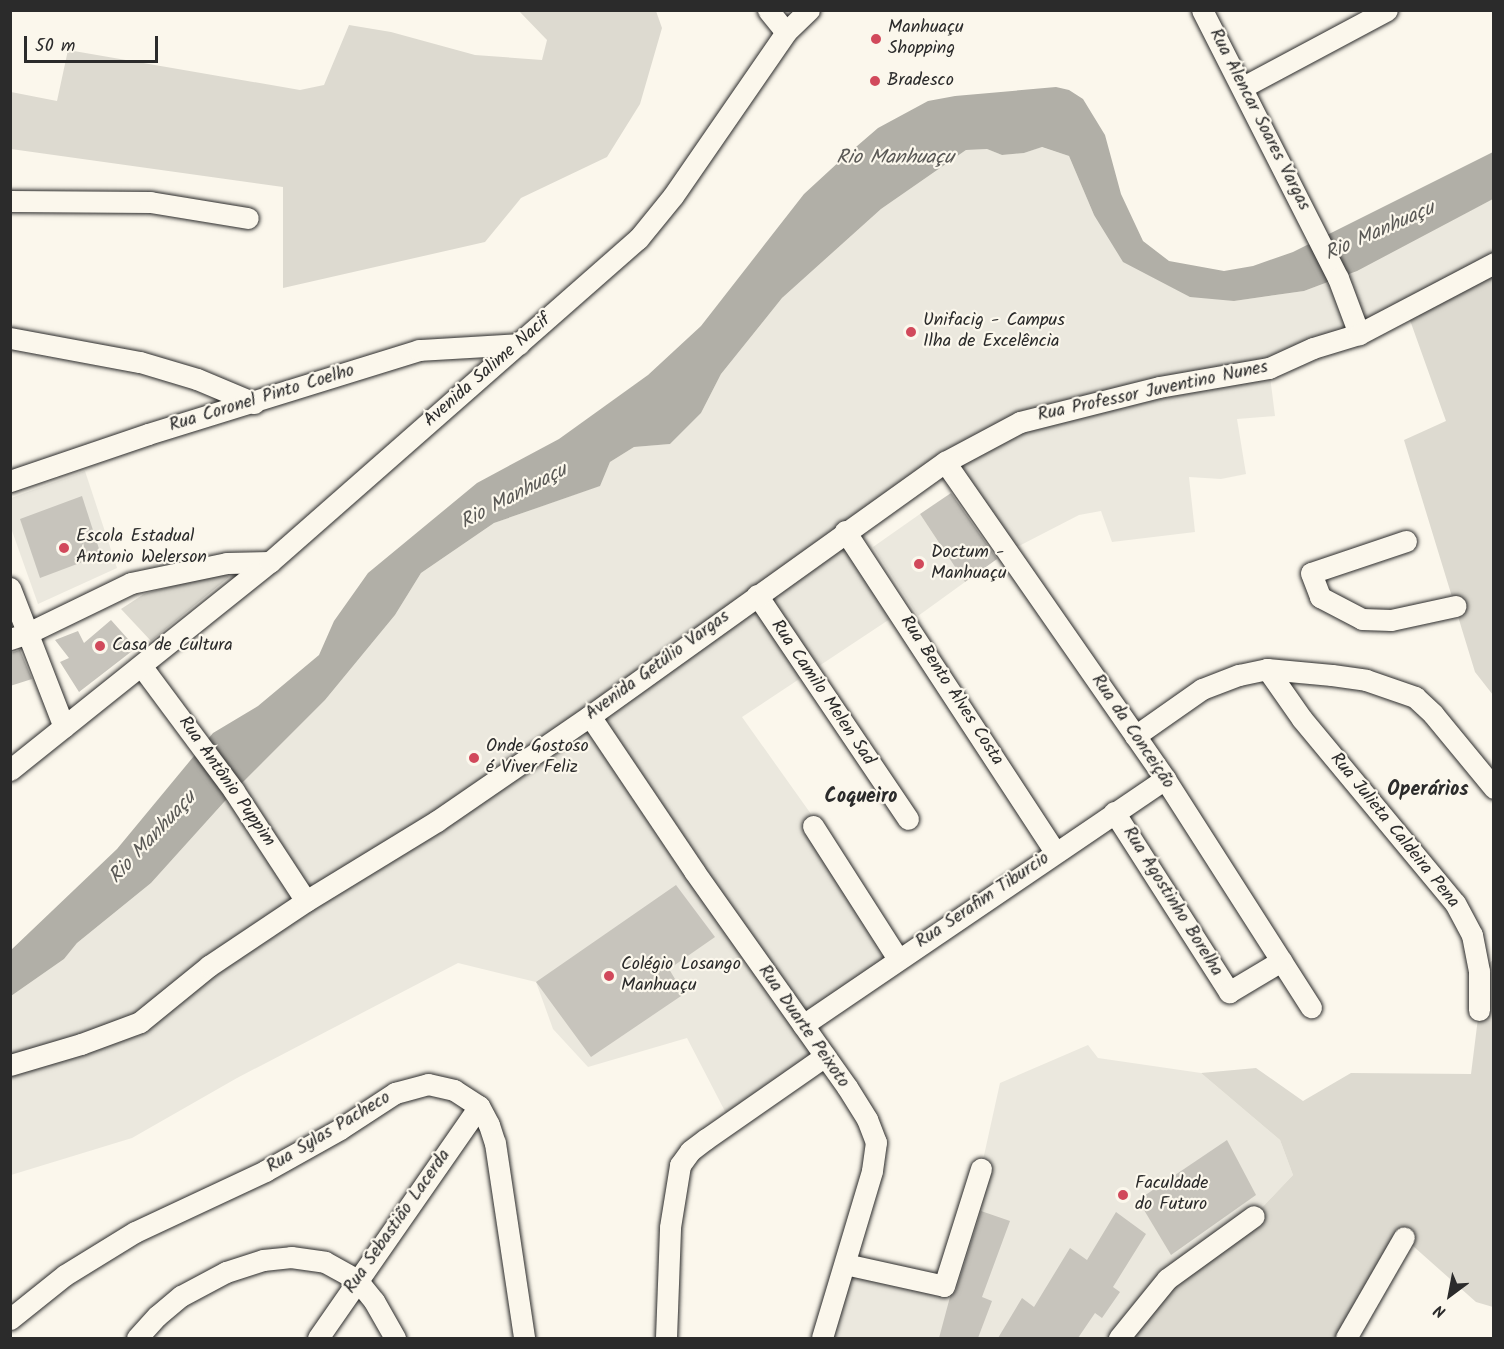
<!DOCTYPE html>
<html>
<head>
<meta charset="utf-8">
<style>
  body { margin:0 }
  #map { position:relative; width:1504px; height:1349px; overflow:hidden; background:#fbf7ec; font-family:Kalam,sans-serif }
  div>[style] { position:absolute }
  .built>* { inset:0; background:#ebe8de }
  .green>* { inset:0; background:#dddad0 }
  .water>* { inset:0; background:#b1afa7 }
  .building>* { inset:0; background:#c7c4bc }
  .roads { filter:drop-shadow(0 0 2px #2b2b2b) drop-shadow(0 0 2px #2b2b2b) }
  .minor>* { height:21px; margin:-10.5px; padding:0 10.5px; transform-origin:10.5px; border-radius:10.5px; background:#fbf7ec }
  .dots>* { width:16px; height:16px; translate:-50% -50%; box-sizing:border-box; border:3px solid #fbf7ec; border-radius:50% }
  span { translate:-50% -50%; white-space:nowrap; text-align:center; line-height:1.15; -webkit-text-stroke:4.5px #fbf7ec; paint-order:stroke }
  .poi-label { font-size:18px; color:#2b2b2b }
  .left { translate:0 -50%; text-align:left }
  .street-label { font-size:18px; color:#2b2b2b }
  .water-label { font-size:20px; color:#5a5956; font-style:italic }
  .neighbourhood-label { font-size:20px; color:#2b2b2b; font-weight:700 }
  .frame { position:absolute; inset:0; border:12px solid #2b2b2b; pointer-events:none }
  .north { position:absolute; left:1420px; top:1265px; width:60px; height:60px; -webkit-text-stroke:4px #fbf7ec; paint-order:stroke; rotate:212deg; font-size:16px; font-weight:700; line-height:24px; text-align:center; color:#2b2b2b }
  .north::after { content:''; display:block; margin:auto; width:21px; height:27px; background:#2b2b2b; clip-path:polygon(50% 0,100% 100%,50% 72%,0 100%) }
  .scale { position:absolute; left:24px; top:36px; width:134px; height:27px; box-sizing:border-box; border:3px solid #2b2b2b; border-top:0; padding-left:8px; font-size:18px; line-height:21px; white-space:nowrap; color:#2b2b2b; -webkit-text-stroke:4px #fbf7ec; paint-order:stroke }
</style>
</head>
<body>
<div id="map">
  <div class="built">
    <i style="clip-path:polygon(1041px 147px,1069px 156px,1094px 215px,1234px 301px,1304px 291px,1338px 278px,1493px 199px,1493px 263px,1269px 368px,1275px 416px,1237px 419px,1246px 474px,1221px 479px,1189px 477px,1195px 532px,1112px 542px,1101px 511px,1079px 515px,1007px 552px,945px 463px,846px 531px,899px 613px,742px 717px,811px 814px,813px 826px,898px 959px,803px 1025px,825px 1056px,730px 1121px,687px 1038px,588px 1067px,553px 1029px,536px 982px,458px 963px,237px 1078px,132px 1138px,11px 1175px,11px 996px,64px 959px,77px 943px,151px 883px,234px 791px,325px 700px,395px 615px,421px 573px,494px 523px,599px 486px,610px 462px,634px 447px,670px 444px,701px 413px,721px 374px,782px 298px,881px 209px,966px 150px,987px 149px,1002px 155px,1024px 153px)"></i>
    <i style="clip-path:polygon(85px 471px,117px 568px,38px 604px,11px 528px,11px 498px)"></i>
    <i style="clip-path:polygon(920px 514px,965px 582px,918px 616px,873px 547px)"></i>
    <i style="clip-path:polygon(1088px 1045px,1098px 1058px,1201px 1073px,1280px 1140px,1293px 1175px,1254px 1216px,1119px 1338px,822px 1338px,845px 1264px,944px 1286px,981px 1169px,1000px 1083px)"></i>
  </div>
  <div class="green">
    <i style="clip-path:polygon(519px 11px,656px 11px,662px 28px,640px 104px,607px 157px,521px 198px,485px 242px,283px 288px,283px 187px,11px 149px,11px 92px,57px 101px,68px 50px,300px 90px,324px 85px,349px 25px,391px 32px,475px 55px,542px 60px,547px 40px)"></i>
    <i style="clip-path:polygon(1493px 263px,1493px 695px,1475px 672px,1404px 440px,1446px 421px,1406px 309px)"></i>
    <i style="clip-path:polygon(223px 572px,229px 577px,151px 641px,121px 609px,144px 594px)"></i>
    <i style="clip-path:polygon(1493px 960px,1493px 1307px,1476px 1302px,1404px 1238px,1346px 1338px,1119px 1338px,1157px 1290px,1254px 1216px,1293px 1175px,1280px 1140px,1201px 1073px,1256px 1068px,1303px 1101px,1351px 1073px,1471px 1074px,1479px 1010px,1479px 971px)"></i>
  </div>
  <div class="water">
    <i style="clip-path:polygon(1056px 87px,1069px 90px,1083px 99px,1105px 135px,1121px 194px,1143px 241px,1169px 261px,1224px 271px,1253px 266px,1293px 252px,1493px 152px,1493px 199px,1357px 271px,1304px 291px,1234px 301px,1190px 297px,1123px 262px,1094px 215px,1069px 156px,1042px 147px,1024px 153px,1002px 155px,987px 149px,966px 150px,881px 209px,782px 298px,721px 374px,701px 413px,670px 444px,634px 447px,610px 462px,600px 486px,494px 523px,421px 573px,395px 615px,325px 700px,234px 791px,151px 883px,77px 943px,64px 959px,11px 996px,10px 951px,117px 849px,213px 733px,258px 706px,319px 655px,334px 621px,368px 573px,477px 483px,559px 439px,648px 375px,701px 326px,804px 194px,842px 159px,878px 128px,928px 101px,955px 96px)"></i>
  </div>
  <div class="building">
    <i style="clip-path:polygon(951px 493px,997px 559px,965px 582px,920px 514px)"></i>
    <i style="clip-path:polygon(82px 496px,101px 555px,40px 578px,20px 519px)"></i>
    <i style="clip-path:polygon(111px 620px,136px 648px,79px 692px,60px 662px,69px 658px,55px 640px,78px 631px,84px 643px)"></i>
    <i style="clip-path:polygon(20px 650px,32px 679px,10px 686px,10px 653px)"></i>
    <i style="clip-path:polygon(676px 885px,715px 937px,669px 969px,684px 994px,591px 1057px,536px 982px)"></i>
    <i style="clip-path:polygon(1227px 1140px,1256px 1195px,1171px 1255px,1138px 1200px)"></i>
    <i style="clip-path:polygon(981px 1211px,1010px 1221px,982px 1297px,992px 1301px,978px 1338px,939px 1338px,950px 1297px,956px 1290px)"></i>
    <i style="clip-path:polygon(1116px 1212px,1146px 1234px,1113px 1287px,1120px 1292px,1102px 1318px,1095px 1313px,1078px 1338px,998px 1338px,1022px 1298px,1034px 1307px,1070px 1248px,1087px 1260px)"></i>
  </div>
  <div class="roads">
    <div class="minor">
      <i style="left:768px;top:10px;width:28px;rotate:51deg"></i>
      <i style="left:1202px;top:10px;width:301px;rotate:63.1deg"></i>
      <i style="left:1338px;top:278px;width:60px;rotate:69.4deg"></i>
      <i style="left:1243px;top:87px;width:163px;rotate:-28.1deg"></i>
      <i style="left:10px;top:201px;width:140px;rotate:0.4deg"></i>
      <i style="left:150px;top:202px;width:99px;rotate:9.3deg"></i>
      <i style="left:10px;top:338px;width:132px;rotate:10.5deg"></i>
      <i style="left:140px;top:362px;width:59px;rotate:16.6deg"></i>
      <i style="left:197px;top:379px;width:62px;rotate:22.8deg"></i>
      <i style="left:945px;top:462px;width:386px;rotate:55.2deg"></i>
      <i style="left:1165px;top:779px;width:271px;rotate:57.4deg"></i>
      <i style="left:10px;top:481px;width:146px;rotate:-18.8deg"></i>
      <i style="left:148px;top:434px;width:284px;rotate:-17.2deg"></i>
      <i style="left:419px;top:350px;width:100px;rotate:-3.4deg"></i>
      <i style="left:845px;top:531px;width:384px;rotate:56.8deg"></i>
      <i style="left:1406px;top:541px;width:100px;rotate:161.4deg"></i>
      <i style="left:1311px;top:573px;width:26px;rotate:69deg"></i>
      <i style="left:1320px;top:597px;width:47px;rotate:27.6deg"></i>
      <i style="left:1362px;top:619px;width:29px;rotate:2deg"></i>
      <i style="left:1391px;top:620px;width:66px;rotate:-12.2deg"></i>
      <i style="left:10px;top:588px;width:149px;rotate:68.8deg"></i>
      <i style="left:757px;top:595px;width:270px;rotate:56deg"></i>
      <i style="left:10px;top:639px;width:19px;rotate:-18deg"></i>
      <i style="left:28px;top:633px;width:114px;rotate:-25.9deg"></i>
      <i style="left:131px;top:583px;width:98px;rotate:-11.8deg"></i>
      <i style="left:227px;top:563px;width:43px;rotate:-1.3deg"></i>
      <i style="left:142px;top:667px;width:154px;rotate:53.4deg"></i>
      <i style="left:234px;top:791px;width:131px;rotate:56.8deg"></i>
      <i style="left:1267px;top:669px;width:61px;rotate:55deg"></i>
      <i style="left:1302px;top:719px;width:239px;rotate:50.3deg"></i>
      <i style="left:1455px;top:903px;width:36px;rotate:62deg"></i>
      <i style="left:1472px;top:935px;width:37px;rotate:79deg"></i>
      <i style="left:1479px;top:971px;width:39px;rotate:90deg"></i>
      <i style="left:590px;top:716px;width:187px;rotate:56.1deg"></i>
      <i style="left:694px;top:871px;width:265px;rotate:54.7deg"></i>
      <i style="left:847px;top:1087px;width:38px;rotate:58deg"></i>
      <i style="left:867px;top:1119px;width:25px;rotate:69deg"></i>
      <i style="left:876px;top:1142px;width:29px;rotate:98deg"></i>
      <i style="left:872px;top:1171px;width:174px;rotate:106.7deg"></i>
      <i style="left:1135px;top:736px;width:82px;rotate:-35deg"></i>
      <i style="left:1202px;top:689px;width:40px;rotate:-21deg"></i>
      <i style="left:1239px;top:675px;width:29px;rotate:-12deg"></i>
      <i style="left:1267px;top:669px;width:65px;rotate:5.3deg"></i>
      <i style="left:1332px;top:675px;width:34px;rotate:8deg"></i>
      <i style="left:1366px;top:680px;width:52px;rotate:19.1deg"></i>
      <i style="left:1415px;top:697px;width:25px;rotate:43deg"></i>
      <i style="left:1433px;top:714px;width:96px;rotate:50.5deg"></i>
      <i style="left:10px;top:770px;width:333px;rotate:-38.7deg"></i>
      <i style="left:270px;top:562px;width:490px;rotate:-41.3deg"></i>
      <i style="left:638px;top:239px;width:55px;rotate:-50.9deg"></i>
      <i style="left:673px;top:196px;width:199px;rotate:-55.4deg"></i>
      <i style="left:786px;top:32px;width:32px;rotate:-44deg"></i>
      <i style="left:1114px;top:812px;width:214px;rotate:57.4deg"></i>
      <i style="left:1229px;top:992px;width:61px;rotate:-30.8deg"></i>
      <i style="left:813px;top:826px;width:158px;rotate:57.4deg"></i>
      <i style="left:803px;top:1025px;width:438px;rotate:-34.2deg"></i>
      <i style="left:10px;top:1065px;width:74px;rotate:-16.5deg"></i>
      <i style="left:81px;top:1044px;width:63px;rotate:-20.4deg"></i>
      <i style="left:140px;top:1022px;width:89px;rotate:-39.1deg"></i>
      <i style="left:209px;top:966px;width:117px;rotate:-33.8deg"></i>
      <i style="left:306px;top:901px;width:153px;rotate:-31.4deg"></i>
      <i style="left:437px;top:821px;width:186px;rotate:-34.5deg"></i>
      <i style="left:590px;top:716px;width:437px;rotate:-35.6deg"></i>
      <i style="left:945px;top:462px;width:85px;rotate:-28.1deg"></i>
      <i style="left:1020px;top:422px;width:143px;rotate:-14.1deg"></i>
      <i style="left:1159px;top:387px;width:112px;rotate:-9.8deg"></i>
      <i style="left:1269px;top:368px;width:48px;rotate:-24.4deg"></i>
      <i style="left:1313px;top:348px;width:48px;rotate:-16.9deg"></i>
      <i style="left:1359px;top:334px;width:153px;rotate:-27.7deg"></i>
      <i style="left:845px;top:1264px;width:101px;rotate:12.5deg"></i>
      <i style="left:944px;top:1286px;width:123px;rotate:-72.5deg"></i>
      <i style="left:10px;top:1319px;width:70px;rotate:-38.7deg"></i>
      <i style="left:65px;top:1275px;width:82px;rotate:-31.6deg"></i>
      <i style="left:135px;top:1232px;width:144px;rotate:-25.1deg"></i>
      <i style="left:265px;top:1171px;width:86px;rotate:-29.2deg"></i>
      <i style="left:340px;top:1129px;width:66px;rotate:-33.2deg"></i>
      <i style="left:395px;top:1093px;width:34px;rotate:-15deg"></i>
      <i style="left:428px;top:1084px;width:27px;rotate:13deg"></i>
      <i style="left:454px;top:1090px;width:30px;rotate:33deg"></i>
      <i style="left:479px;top:1106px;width:21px;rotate:62deg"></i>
      <i style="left:489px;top:1125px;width:19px;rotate:72deg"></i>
      <i style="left:495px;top:1143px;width:197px;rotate:81.5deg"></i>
      <i style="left:137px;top:1338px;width:30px;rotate:-48deg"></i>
      <i style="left:157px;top:1316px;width:31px;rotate:-40deg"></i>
      <i style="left:181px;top:1296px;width:51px;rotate:-28.1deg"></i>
      <i style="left:226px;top:1272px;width:39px;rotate:-18deg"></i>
      <i style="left:263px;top:1260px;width:28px;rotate:-6deg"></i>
      <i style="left:291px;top:1257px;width:34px;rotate:8deg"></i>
      <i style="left:325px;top:1262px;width:37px;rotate:29deg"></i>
      <i style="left:357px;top:1280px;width:27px;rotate:51deg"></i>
      <i style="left:374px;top:1301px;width:43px;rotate:60.4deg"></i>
      <i style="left:318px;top:1338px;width:282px;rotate:-55.2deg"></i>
      <i style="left:666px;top:1338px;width:111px;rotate:-87.9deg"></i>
      <i style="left:670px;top:1227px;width:63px;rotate:-80.8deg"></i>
      <i style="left:680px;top:1165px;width:17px;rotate:-54deg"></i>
      <i style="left:690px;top:1151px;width:20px;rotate:-37deg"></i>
      <i style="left:706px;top:1139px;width:145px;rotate:-34.9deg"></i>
      <i style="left:1119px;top:1338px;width:76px;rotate:-50.9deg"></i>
      <i style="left:1167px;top:1279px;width:107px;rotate:-35.9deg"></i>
      <i style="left:1346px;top:1338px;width:116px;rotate:-60.1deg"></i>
    </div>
  </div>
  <div class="dots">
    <i style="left:876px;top:39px;background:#d1495b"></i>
    <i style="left:875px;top:81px;background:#d1495b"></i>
    <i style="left:911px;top:332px;background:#d1495b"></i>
    <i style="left:64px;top:548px;background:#d1495b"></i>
    <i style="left:919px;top:564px;background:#d1495b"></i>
    <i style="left:100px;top:646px;background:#d1495b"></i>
    <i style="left:474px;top:758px;background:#d1495b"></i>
    <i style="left:609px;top:976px;background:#d1495b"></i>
    <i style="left:1123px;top:1195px;background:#d1495b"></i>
  </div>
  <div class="poi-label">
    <span class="left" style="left:888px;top:39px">Manhuaçu<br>Shopping</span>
    <span class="left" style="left:887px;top:81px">Bradesco</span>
    <span class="left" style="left:923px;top:332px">Unifacig - Campus<br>Ilha de Excelência</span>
    <span class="left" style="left:76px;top:548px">Escola Estadual<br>Antonio Welerson</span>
    <span class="left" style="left:931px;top:564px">Doctum -<br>Manhuaçu</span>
    <span class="left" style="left:112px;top:646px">Casa de Cultura</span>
    <span class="left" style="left:486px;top:758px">Onde Gostoso<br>é Viver Feliz</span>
    <span class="left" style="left:621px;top:976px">Colégio Losango<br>Manhuaçu</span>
    <span class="left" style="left:1135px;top:1195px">Faculdade<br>do Futuro</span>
  </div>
  <div class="street-label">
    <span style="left:1259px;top:120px;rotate:63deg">Rua Alencar Soares Vargas</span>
    <span style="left:488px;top:371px;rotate:-41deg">Avenida Salime Nacif</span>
    <span style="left:1153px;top:392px;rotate:-12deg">Rua Professor Juventino Nunes</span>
    <span style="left:262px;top:399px;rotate:-17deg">Rua Coronel Pinto Coelho</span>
    <span style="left:658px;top:666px;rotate:-36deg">Avenida Getúlio Vargas</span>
    <span style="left:951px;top:691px;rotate:57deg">Rua Bento Alves Costa</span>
    <span style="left:822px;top:693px;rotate:56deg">Rua Camilo Melen Sad</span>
    <span style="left:1132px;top:732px;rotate:56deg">Rua da Conceição</span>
    <span style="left:226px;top:782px;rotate:55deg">Rua Antônio Puppim</span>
    <span style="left:1394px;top:831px;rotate:51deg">Rua Julieta Caldeira Pena</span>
    <span style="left:983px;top:901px;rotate:-34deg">Rua Serafim Tiburcio</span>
    <span style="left:1172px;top:902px;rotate:58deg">Rua Agostinho Borelha</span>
    <span style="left:803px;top:1027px;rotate:55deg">Rua Duarte Peixoto</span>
    <span style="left:329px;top:1133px;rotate:-31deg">Rua Sylas Pacheco</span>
    <span style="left:398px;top:1222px;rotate:-55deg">Rua Sebastião Lacerda</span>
  </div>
  <div class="water-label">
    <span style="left:895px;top:158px">Rio Manhuaçu</span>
    <span style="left:1380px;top:232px;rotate:-24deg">Rio Manhuaçu</span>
    <span style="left:514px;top:497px;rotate:-28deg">Rio Manhuaçu</span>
    <span style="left:153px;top:838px;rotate:-47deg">Rio Manhuaçu</span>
  </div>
  <div class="neighbourhood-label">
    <span style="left:1428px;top:790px">Operários</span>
    <span style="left:861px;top:797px">Coqueiro</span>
  </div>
  <div class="frame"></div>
  <div class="north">N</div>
  <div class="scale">50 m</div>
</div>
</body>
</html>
